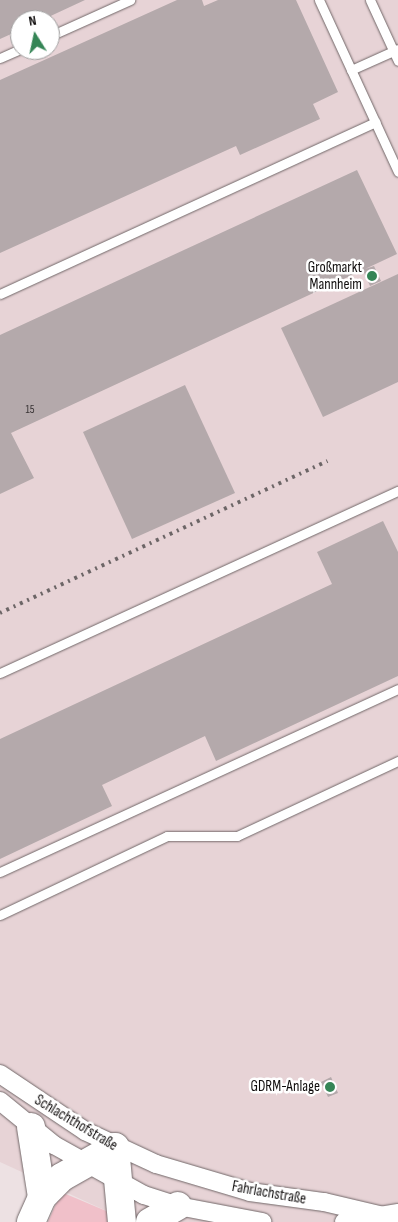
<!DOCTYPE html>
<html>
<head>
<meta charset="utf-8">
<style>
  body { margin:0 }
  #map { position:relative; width:398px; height:1222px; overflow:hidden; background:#ede1e3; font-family:"Sofia Sans Condensed",sans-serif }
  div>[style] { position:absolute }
  .built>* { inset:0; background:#e7d3d6 }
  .green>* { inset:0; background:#f0c0c9 }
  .building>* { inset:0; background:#b4a9ab }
  .roads { filter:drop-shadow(0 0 1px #716768) drop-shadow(0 0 1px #716768) }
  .service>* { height:9px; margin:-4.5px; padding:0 4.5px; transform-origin:4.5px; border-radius:4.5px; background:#fff }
  .minor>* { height:18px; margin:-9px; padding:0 9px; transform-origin:9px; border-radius:9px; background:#fff }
  .primary>* { height:28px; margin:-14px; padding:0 14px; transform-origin:14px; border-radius:14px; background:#fff }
  .rail>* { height:4px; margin-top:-2px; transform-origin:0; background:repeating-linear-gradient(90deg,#6c6566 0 2.5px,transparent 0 7.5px) }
  .dots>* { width:14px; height:14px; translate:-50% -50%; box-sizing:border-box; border:2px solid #fff; border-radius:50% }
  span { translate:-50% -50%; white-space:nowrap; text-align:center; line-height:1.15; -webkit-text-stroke:5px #fff; paint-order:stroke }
  .number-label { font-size:12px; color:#383334 }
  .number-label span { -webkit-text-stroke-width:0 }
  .poi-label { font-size:15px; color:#0f0c0c }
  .right { translate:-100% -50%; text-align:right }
  .street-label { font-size:15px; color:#0f0c0c }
  .north { position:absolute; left:10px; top:10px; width:50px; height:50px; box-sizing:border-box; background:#fff; border:1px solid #9f9e9e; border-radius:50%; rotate:350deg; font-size:14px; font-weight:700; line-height:20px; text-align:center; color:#0f0c0c }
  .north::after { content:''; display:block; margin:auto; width:18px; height:22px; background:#358556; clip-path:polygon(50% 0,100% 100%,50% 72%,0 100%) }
</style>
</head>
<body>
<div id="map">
  <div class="built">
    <i style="clip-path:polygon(evenodd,0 0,398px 0,398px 1222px,153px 1222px,111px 1213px,0 1162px,0 0,20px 20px,50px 20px,50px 50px,20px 50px,20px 20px)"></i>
  </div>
  <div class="green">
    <i style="clip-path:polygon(61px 1192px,111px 1213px,111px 1222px,48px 1222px)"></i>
  </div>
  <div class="building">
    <i style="clip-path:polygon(0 0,85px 0,42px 20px,20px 20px,20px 30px,0 39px)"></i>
    <i style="clip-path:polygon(177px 0,202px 0,204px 6px,218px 0,296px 0,338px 92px,313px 104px,320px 119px,240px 155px,236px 146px,0 253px,0 80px)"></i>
    <i style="clip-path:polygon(357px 170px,397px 254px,365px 269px,374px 266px,381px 281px,370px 286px,363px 270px,11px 433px,34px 478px,0 494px,0 335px)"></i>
    <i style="clip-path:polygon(398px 274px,398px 382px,323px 417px,281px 328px)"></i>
    <i style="clip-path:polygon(185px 385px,235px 493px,132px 539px,83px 432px)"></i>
    <i style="clip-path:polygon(383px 521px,398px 552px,398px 676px,216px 761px,205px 736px,102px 785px,112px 806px,0 859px,0 739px,332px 584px,317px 552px)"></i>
    <i style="clip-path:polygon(331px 1077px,338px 1093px,328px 1097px,321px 1082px)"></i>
  </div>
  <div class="roads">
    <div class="service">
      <i style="left:319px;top:0;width:189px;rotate:65.3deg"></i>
      <i style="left:370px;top:0;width:67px;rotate:65.3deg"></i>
      <i style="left:50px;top:36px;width:88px;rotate:-24.2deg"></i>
      <i style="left:0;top:58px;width:22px;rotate:-24deg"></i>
      <i style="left:351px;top:70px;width:51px;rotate:-24.1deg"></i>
      <i style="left:0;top:294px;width:413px;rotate:-24.6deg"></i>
      <i style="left:0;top:673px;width:438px;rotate:-24.6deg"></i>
      <i style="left:0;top:872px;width:438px;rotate:-24.7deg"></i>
      <i style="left:0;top:915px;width:185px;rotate:-25.3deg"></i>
      <i style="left:167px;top:836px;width:70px"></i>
      <i style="left:237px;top:836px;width:178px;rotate:-25deg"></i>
    </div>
    <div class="minor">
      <i style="left:0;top:1074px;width:102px;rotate:33.8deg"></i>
      <i style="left:85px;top:1131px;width:78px;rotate:24.9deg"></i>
      <i style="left:156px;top:1164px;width:98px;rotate:16.6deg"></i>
      <i style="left:250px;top:1192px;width:75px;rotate:7.7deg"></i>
      <i style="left:324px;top:1202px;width:61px;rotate:13.3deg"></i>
      <i style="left:0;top:1101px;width:70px;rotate:39.2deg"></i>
      <i style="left:54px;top:1145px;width:103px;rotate:29.1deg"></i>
      <i style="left:144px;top:1195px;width:36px;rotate:18deg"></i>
      <i style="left:178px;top:1206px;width:86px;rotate:10.8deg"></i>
      <i style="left:344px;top:1222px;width:55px;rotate:-9.5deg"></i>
    </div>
    <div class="primary">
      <i style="left:31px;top:1127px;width:71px;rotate:81.1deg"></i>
      <i style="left:31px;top:1222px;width:27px;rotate:-66deg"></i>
      <i style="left:42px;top:1197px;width:28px;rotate:-45deg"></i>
      <i style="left:62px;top:1177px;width:61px;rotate:-29.5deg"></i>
      <i style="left:115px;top:1147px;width:75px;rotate:84.7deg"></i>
      <i style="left:150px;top:1222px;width:32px;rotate:-30deg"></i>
    </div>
  </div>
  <div class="rail">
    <i style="left:0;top:613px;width:361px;rotate:-24.9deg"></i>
  </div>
  <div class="dots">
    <i style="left:372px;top:276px;background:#358556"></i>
    <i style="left:330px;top:1087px;background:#358556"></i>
  </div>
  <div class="number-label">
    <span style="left:30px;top:410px">15</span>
  </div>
  <div class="poi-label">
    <span class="right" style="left:362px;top:276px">Großmarkt<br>Mannheim</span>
    <span class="right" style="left:320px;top:1087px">GDRM-Anlage</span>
  </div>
  <div class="street-label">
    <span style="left:76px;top:1123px;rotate:31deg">Schlachthofstraße</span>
    <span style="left:269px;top:1193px;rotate:10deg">Fahrlachstraße</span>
  </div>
  <div class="north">N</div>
</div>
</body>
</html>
